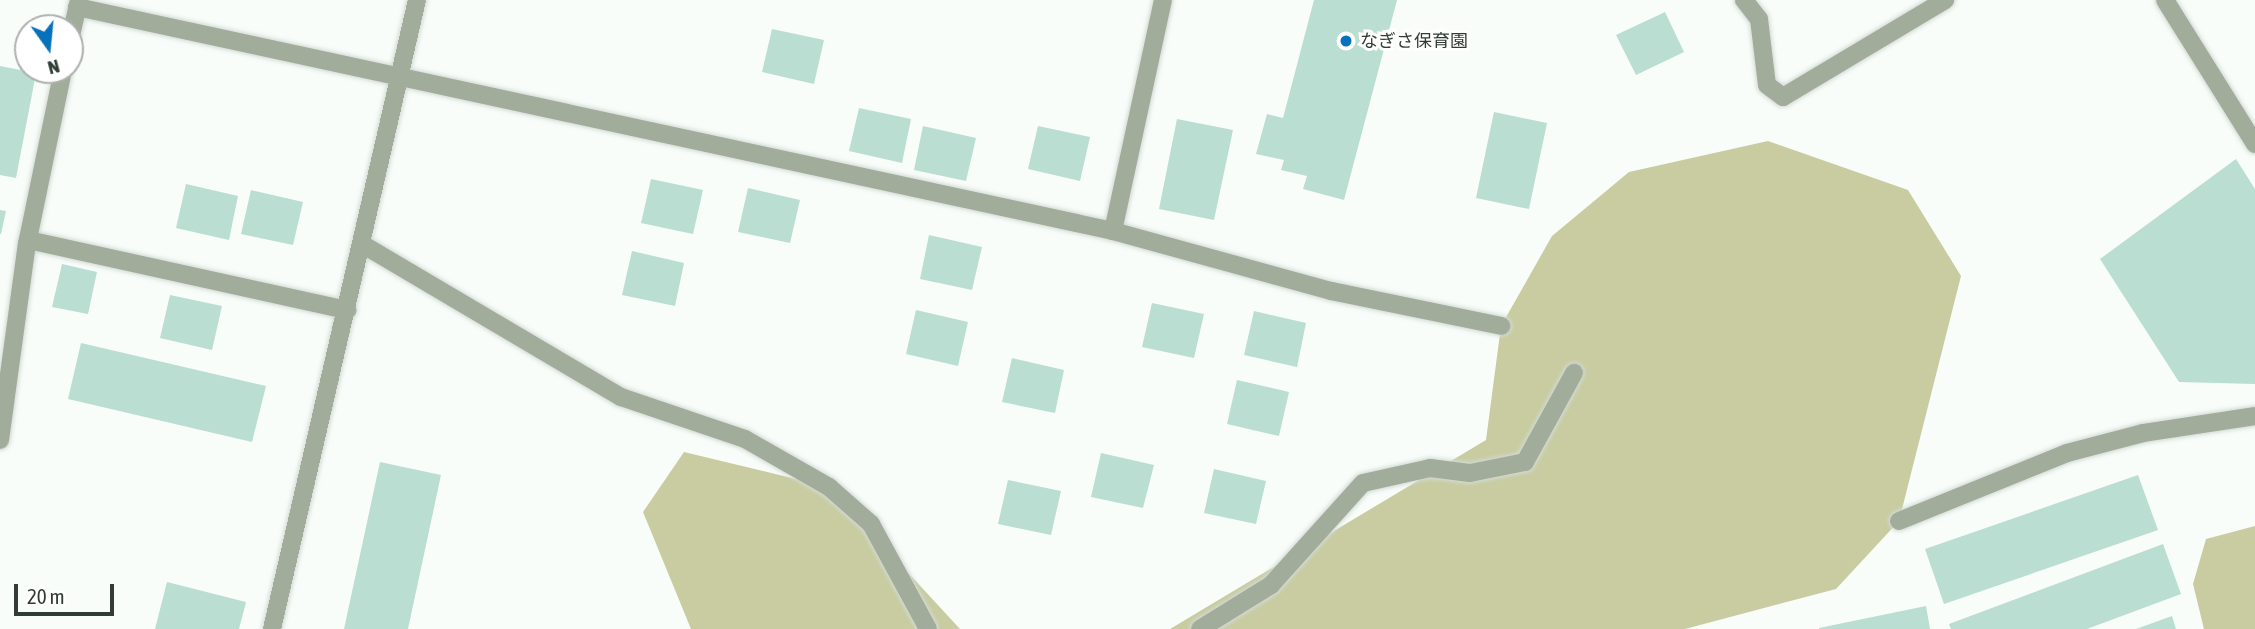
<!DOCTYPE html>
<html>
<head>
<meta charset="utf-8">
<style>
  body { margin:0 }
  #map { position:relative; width:2255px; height:629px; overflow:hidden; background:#f8fdf9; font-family:"Asap Condensed","Noto Sans JP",sans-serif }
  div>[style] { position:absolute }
  .forest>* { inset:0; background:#c8cca0 }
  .building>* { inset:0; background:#baded1 }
  .roads { filter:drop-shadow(0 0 2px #d4dad6) drop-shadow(0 0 2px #d4dad6) }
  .minor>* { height:18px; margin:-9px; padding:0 9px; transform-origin:9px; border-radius:9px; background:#a2ac9b }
  .dots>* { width:19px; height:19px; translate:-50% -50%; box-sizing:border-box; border:4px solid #fff; border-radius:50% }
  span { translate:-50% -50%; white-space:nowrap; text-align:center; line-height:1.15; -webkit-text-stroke:6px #fff; paint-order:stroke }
  .poi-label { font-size:18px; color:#313d34 }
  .left { translate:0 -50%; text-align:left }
  .north { position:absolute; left:14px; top:14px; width:70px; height:70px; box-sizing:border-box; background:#fff; border:2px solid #adb1ae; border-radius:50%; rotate:165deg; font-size:19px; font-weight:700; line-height:28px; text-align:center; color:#313d34 }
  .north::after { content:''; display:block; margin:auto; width:24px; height:32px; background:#0771bc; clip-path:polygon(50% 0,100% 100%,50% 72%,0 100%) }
  .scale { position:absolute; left:14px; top:584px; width:100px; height:32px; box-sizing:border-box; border:4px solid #313d34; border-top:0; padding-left:9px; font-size:21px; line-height:24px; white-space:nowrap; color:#313d34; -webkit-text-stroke:5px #fff; paint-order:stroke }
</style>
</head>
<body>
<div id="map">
  <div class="forest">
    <i style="clip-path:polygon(1768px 141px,1908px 190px,1961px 276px,1899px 521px,1836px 589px,1685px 629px,1170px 629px,1486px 440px,1501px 326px,1552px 236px,1629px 172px)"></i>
    <i style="clip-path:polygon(684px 452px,829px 487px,960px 629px,691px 629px,643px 512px)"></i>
    <i style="clip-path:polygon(2255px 526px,2255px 629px,2204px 629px,2193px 584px,2206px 539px)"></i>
  </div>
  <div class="building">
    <i style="clip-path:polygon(1314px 0,1397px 0,1344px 200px,1303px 189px,1307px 176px,1281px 170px,1284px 160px,1256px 154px,1267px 114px,1283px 118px)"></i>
    <i style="clip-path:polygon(1665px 12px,1684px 52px,1636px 75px,1616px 35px)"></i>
    <i style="clip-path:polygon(772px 29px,824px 40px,814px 84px,762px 72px)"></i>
    <i style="clip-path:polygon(0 66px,36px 73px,16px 178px,0 175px)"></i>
    <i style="clip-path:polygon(859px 108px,911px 119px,902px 163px,849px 151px)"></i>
    <i style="clip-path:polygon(1494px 112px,1547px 123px,1529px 209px,1476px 198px)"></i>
    <i style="clip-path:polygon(1177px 119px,1233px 130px,1214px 220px,1159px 209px)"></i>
    <i style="clip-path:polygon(923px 126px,976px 138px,966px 181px,914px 170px)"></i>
    <i style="clip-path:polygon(1038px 126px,1090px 137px,1080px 181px,1028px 169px)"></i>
    <i style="clip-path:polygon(2236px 159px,2255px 189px,2255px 384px,2179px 382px,2100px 259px)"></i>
    <i style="clip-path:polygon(651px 179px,703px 190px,693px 234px,641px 223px)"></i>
    <i style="clip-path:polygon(186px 184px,238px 196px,229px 240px,176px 228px)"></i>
    <i style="clip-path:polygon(748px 188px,800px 200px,790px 243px,738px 232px)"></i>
    <i style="clip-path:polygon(251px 190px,303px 202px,293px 245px,241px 234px)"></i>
    <i style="clip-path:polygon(0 210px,6px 211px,1px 234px,0 234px)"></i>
    <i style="clip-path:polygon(929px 235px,982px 247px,972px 290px,920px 279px)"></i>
    <i style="clip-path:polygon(632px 251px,684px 263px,675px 306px,622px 295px)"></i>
    <i style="clip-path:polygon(62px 264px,97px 272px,88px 314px,52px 307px)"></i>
    <i style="clip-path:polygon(170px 295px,222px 306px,212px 350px,160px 338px)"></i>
    <i style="clip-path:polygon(1152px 303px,1204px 314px,1194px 358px,1142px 347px)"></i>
    <i style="clip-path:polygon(916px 310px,968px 322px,958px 366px,906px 354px)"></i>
    <i style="clip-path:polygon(1254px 311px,1306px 323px,1297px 367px,1244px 355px)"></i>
    <i style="clip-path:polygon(81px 343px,266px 386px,252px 442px,68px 399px)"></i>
    <i style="clip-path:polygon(1012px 358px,1064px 370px,1055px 413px,1002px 402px)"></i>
    <i style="clip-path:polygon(1237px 380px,1289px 392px,1279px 436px,1227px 424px)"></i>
    <i style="clip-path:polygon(1101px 453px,1154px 465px,1143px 508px,1091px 497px)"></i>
    <i style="clip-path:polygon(380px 462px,441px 475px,408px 629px,344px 629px)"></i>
    <i style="clip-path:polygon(1214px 469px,1266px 481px,1256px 524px,1204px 513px)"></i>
    <i style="clip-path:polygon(2138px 475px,2158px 530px,1944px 604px,1925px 549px)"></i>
    <i style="clip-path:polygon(1008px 480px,1061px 491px,1051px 535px,998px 524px)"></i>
    <i style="clip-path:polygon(2163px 544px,2181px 594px,2087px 629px,1951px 629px,1949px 624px)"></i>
    <i style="clip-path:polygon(167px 582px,246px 602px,239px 629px,155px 629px)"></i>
    <i style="clip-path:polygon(1926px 606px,1930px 629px,1819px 629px,1819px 628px)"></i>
    <i style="clip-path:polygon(2172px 616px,2176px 629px,2136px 629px)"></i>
  </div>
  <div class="roads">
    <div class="minor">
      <i style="left:1744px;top:0;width:24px;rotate:52deg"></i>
      <i style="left:1759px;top:19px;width:66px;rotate:83.1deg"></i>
      <i style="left:1767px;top:85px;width:20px;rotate:37deg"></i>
      <i style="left:1783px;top:97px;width:189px;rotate:-30.9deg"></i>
      <i style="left:2165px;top:0;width:170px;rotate:58deg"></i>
      <i style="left:77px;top:7px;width:1060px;rotate:12.2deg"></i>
      <i style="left:1113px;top:231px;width:226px;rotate:15.4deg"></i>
      <i style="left:1331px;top:291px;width:174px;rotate:11.6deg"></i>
      <i style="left:70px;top:40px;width:41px;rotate:-77.3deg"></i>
      <i style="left:1113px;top:231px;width:236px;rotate:-77.8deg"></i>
      <i style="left:28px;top:240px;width:327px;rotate:12.4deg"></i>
      <i style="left:362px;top:244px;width:301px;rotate:30.6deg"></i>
      <i style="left:621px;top:397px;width:131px;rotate:18.7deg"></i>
      <i style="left:745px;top:439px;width:97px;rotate:29.7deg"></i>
      <i style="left:829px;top:487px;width:56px;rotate:41.4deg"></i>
      <i style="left:871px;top:524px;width:119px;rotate:61.5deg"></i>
      <i style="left:0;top:440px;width:198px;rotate:-82.2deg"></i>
      <i style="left:27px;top:244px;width:178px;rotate:-78.3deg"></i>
      <i style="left:1899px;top:521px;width:181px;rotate:-22deg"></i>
      <i style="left:2067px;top:453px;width:79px;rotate:-14.7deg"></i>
      <i style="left:2143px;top:433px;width:113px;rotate:-8.6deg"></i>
      <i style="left:272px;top:629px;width:645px;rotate:-77.02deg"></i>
      <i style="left:1200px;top:629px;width:84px;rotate:-31.8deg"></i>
      <i style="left:1271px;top:585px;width:137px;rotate:-48deg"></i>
      <i style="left:1363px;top:483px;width:69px;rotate:-12.6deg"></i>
      <i style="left:1430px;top:468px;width:40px;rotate:7.1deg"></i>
      <i style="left:1470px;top:473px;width:56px;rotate:-11.3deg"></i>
      <i style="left:1525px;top:462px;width:102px;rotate:-61.2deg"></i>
    </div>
  </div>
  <div class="dots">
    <i style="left:1346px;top:41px;background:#0771bc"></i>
  </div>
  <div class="poi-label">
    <span class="left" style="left:1360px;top:41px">なぎさ保育園</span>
  </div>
  <div class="north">N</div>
  <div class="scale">20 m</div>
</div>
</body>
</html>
